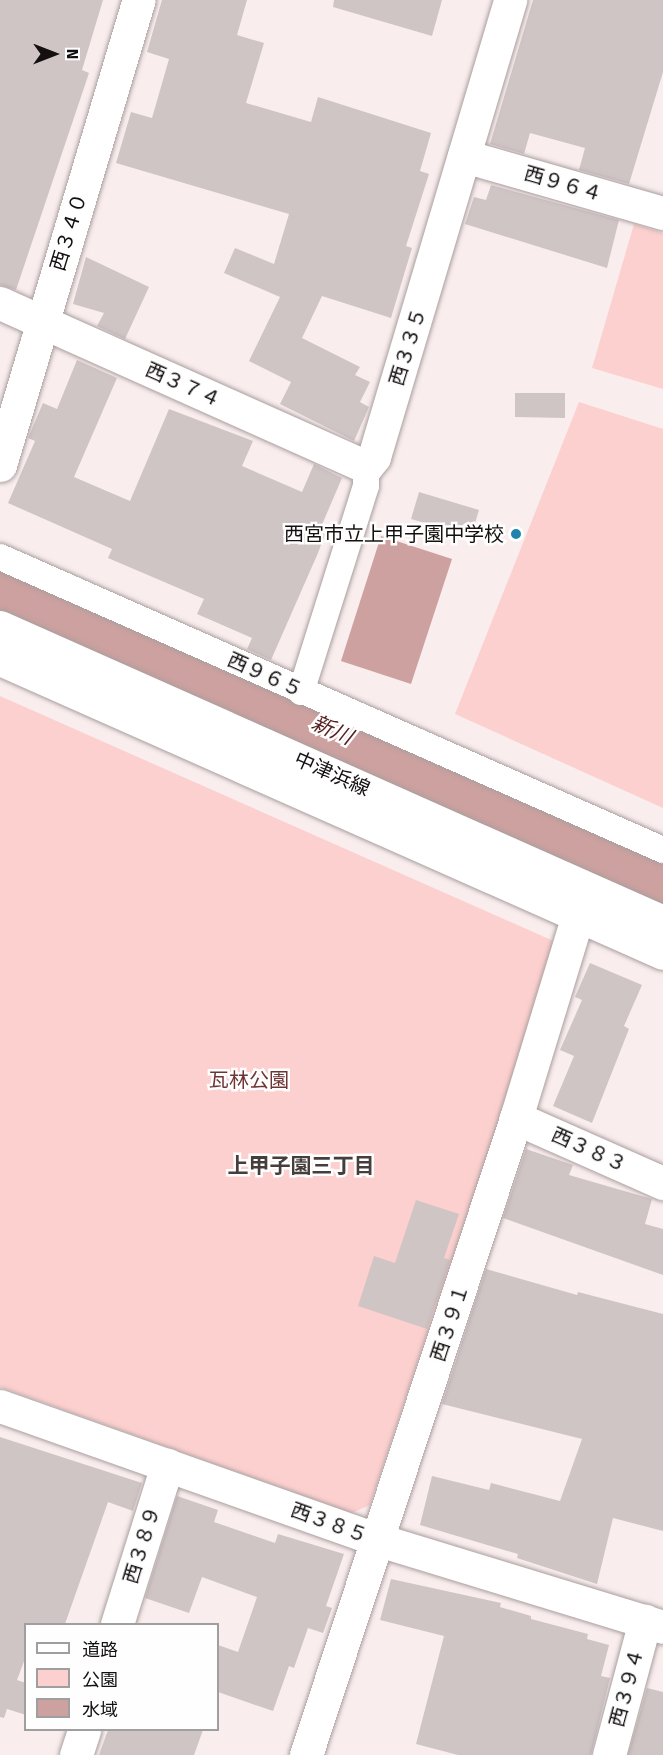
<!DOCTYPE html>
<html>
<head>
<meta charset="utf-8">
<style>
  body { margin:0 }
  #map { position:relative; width:663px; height:1755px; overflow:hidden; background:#f9eeed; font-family:"Fira Sans","Noto Sans JP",sans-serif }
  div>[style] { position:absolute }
  .green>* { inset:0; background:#fcd0ce }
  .water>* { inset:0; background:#cca19f }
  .river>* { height:58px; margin:-29px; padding:0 29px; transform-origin:29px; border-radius:29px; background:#cca19f }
  .building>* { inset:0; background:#d0c5c5 }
  .roads { filter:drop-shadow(0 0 2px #a99e9e) drop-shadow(0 0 2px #a99e9e) }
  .pedestrian>* { height:26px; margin:-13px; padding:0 13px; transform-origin:13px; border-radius:13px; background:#fff }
  .minor>* { height:33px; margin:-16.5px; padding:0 16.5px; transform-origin:16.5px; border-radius:16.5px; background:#fff }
  .tertiary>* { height:33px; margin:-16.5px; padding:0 16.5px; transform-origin:16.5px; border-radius:16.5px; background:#fff }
  .dots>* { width:16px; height:16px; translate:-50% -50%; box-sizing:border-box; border:3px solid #fefefe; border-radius:50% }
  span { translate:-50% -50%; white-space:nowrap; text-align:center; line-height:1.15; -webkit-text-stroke:5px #fefefe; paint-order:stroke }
  .street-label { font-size:20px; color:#141010 }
  .poi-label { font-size:20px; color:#141010 }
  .right { translate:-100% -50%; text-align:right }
  .park-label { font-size:20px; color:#6f3535 }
  .water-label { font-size:21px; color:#561f20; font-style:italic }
  .neighbourhood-label { font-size:21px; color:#463e3d; font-weight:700 }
  .legend { position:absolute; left:24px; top:1623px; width:195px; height:108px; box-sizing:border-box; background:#fefefe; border:2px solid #a09f9f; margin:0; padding:8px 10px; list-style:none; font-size:18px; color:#141010 }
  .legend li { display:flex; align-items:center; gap:12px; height:30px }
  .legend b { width:30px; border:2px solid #a09f9f }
  .north { position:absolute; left:24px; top:24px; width:60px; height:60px; -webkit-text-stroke:4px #fefefe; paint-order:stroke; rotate:90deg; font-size:16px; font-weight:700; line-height:24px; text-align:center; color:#141010 }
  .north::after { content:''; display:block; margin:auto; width:21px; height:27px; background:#141010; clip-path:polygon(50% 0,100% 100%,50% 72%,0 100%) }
</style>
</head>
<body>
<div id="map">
  <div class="green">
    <i style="clip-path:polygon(634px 224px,663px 233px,663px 389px,592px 368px)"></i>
    <i style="clip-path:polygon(579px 402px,663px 429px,663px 808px,455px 714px)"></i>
    <i style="clip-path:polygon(0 696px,558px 943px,370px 1505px,352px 1513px,0 1387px)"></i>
  </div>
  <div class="water">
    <i style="clip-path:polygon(381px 536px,452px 559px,411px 684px,341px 661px)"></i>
  </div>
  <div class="river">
    <i style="left:0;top:584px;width:724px;rotate:23.77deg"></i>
  </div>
  <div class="building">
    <i style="clip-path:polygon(0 0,103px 0,82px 70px,89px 73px,16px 290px,0 285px)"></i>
    <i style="clip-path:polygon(162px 0,247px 0,237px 35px,264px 43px,246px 103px,311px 122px,318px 97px,431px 133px,420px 171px,429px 174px,406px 246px,412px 248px,391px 318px,322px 296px,302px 338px,360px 367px,355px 375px,370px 382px,360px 402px,369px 407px,354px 441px,280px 404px,291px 382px,249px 361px,280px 297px,224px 273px,235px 248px,274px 264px,289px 214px,116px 163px,131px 112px,152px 118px,169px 59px,147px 52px)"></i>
    <i style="clip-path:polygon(334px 0,442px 0,432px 36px,333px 7px)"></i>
    <i style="clip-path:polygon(533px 0,663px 0,663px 72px,629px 184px,579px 170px,585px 148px,530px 133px,524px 154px,490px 144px)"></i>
    <i style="clip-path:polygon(491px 185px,619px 220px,607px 268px,465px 224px,474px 197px,486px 200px)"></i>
    <i style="clip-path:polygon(86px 257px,149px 287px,125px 339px,97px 326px,104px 313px,73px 304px)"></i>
    <i style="clip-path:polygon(77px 360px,117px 378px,74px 477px,130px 501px,169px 409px,253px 441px,242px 466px,302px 492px,314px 464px,342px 478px,321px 527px,327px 529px,318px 553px,271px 660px,247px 649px,252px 638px,197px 614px,204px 599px,108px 558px,112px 549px,8px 503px,35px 441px,28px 438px,43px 403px,57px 409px)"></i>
    <i style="clip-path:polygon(515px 393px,565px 393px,565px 418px,515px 417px)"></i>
    <i style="clip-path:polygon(419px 492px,479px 510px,471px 536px,411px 519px)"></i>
    <i style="clip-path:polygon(590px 963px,642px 985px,624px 1026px,629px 1029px,592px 1123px,553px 1106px,574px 1056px,560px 1050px,582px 1000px,575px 997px)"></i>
    <i style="clip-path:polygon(526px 1149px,573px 1165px,569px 1175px,652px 1199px,645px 1224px,663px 1229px,663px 1275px,503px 1218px)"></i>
    <i style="clip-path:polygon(416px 1200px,459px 1214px,444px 1258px,450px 1260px,427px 1329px,358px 1306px,374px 1256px,395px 1263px)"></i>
    <i style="clip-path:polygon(486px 1269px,577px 1295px,578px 1292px,663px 1314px,663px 1531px,613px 1518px,597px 1584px,517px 1558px,518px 1554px,420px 1525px,432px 1476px,489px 1490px,491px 1483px,560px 1501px,582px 1439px,442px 1404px)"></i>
    <i style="clip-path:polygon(0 1437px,142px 1483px,133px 1511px,108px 1502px,65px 1624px,26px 1624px,26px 1656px,17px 1680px,26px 1683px,26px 1715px,7px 1709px,4px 1718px,0 1717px)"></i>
    <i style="clip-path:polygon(177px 1496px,218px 1510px,214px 1522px,275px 1543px,278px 1534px,344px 1554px,326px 1606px,332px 1608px,323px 1633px,308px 1628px,294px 1668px,289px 1666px,273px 1711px,218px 1692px,218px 1645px,238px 1652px,257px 1597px,202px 1577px,189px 1613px,145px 1598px)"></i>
    <i style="clip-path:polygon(391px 1579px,501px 1603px,500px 1607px,531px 1616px,531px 1619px,588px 1634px,587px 1639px,609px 1645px,601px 1676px,610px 1678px,591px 1755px,458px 1755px,416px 1744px,444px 1636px,380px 1620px)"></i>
    <i style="clip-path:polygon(647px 1688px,663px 1692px,663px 1755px,628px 1755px)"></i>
    <i style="clip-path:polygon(108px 1730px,203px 1730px,194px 1755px,99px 1755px)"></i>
  </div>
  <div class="roads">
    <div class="pedestrian">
      <i style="left:0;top:557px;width:725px;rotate:23.84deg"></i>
      <i style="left:301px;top:692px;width:216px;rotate:-72.5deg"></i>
      <i style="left:366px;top:486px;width:19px;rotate:-90deg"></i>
    </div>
    <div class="minor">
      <i style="left:464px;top:156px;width:207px;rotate:16deg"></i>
      <i style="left:0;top:303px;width:401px;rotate:24.1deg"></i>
      <i style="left:366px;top:467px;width:13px;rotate:-51deg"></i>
      <i style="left:374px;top:457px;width:477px;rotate:-73.4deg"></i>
      <i style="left:0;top:465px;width:485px;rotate:-73.4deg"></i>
      <i style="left:516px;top:1118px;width:161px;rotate:23.9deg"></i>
      <i style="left:0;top:1406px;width:402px;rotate:19.5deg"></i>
      <i style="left:379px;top:1540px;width:297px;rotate:17deg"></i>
      <i style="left:117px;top:1624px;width:167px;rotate:-72.5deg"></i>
      <i style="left:76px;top:1755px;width:26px;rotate:-72deg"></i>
      <i style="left:306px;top:1755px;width:671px;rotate:-71.75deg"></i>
      <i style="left:516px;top:1118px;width:239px;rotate:-73deg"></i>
      <i style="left:609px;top:1755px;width:139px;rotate:-75deg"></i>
    </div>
    <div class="tertiary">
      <i style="left:0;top:627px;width:726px;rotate:23.99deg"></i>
      <i style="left:0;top:659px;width:725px;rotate:23.91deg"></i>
    </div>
  </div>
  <div class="dots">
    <i style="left:516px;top:534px;background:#1e83ad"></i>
  </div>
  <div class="street-label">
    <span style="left:563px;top:184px;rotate:16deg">西９６４</span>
    <span style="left:69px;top:232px;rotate:-73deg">西３４０</span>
    <span style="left:408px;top:347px;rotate:-73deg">西３３５</span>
    <span style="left:183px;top:385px;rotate:24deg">西３７４</span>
    <span style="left:265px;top:675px;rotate:24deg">西９６５</span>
    <span style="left:332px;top:774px;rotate:24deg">中津浜線</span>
    <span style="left:589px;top:1150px;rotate:24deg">西３８３</span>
    <span style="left:450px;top:1323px;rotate:-72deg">西３９１</span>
    <span style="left:329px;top:1523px;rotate:20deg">西３８５</span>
    <span style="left:142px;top:1545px;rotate:-73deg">西３８９</span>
    <span style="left:627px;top:1688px;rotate:-75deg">西３９４</span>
  </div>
  <div class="poi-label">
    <span class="right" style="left:504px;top:534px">西宮市立上甲子園中学校</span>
  </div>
  <div class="park-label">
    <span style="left:249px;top:1080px">瓦林公園</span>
  </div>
  <div class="water-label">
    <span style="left:332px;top:730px;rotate:24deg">新川</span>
  </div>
  <div class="neighbourhood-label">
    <span style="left:301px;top:1166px">上甲子園三丁目</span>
  </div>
  <ul class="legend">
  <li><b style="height:8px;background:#fff"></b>道路</li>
  <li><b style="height:16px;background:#fcd0ce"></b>公園</li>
  <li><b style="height:16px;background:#cca19f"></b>水域</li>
  </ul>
  <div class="north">N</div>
</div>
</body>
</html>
